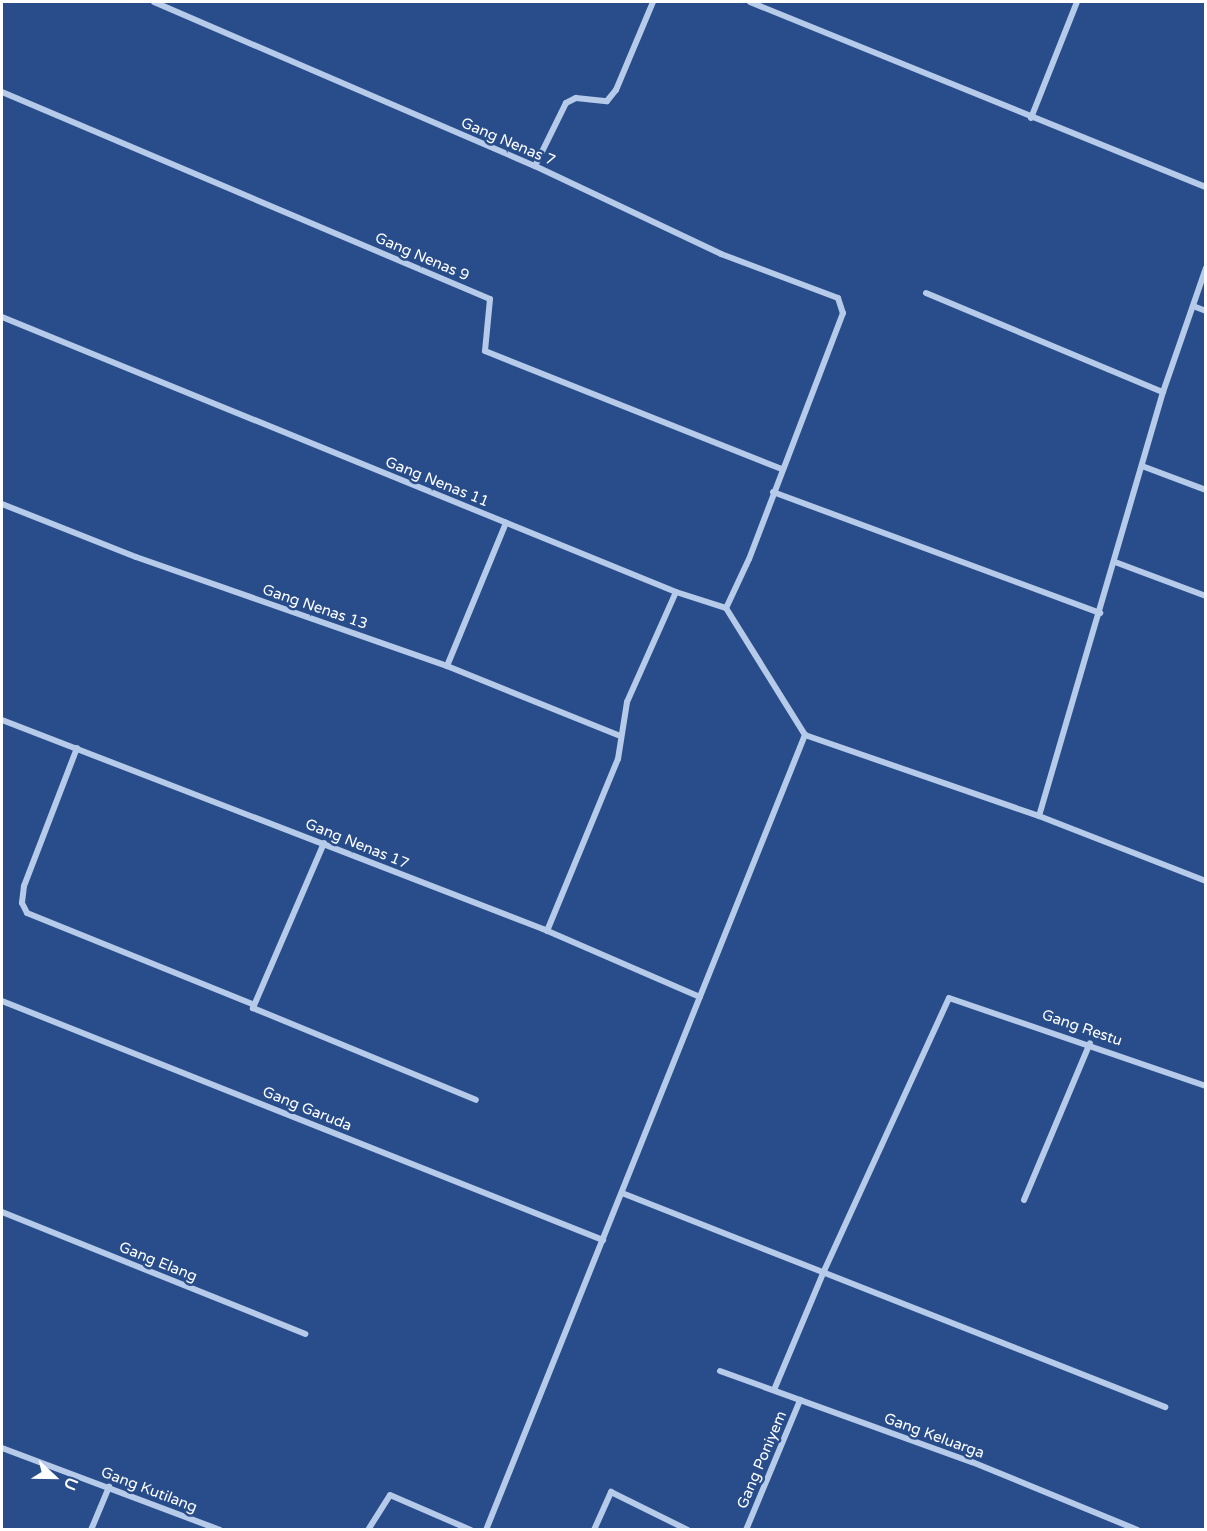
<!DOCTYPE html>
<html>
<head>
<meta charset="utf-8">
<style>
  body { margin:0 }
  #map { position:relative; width:1207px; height:1531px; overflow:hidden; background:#284d8a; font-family:"Varela Round",sans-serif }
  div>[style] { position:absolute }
  .minor>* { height:6px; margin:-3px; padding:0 3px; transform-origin:3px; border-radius:3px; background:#b6cae9 }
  span { translate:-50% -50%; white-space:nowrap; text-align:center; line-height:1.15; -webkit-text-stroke:5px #284d8a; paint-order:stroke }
  .street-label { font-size:15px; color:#fff }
  .frame { position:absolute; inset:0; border:3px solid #fff; pointer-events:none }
  .north { position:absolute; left:24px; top:1447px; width:60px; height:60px; -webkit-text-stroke:4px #284d8a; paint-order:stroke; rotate:112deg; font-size:16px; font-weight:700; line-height:24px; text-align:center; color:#fff }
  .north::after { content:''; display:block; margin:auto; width:21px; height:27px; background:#fff; clip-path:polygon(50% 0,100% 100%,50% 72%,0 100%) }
</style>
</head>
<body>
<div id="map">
  <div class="minor">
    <i style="left:154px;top:2px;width:415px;rotate:23.3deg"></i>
    <i style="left:535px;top:166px;width:206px;rotate:25.3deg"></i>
    <i style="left:721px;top:254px;width:125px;rotate:20.6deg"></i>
    <i style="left:838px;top:298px;width:16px;rotate:72deg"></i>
    <i style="left:843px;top:313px;width:263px;rotate:110.9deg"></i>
    <i style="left:749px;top:559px;width:54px;rotate:115.1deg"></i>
    <i style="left:750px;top:2px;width:492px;rotate:22.1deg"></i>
    <i style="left:2px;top:92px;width:530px;rotate:22.99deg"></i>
    <i style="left:490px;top:299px;width:52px;rotate:95.5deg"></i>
    <i style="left:485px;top:351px;width:320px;rotate:21.7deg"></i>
    <i style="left:1031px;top:118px;width:125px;rotate:-68.4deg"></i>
    <i style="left:535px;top:166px;width:70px;rotate:-63.8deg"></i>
    <i style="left:566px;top:103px;width:11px;rotate:-27deg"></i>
    <i style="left:576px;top:98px;width:31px;rotate:6deg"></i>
    <i style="left:607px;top:101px;width:14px;rotate:-51deg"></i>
    <i style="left:616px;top:90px;width:95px;rotate:-67.2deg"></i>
    <i style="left:926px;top:293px;width:257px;rotate:22.7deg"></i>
    <i style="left:1193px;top:306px;width:14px;rotate:21deg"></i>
    <i style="left:2px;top:317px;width:728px;rotate:22.2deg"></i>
    <i style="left:676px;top:592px;width:52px;rotate:17.7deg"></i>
    <i style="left:726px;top:608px;width:150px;rotate:58.1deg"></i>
    <i style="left:1142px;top:466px;width:68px;rotate:20.6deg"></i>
    <i style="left:773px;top:492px;width:349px;rotate:20.3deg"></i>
    <i style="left:2px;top:504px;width:144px;rotate:21.6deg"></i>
    <i style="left:136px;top:557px;width:330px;rotate:19.3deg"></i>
    <i style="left:447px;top:666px;width:187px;rotate:22deg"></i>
    <i style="left:1115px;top:562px;width:97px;rotate:20.5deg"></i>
    <i style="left:447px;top:666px;width:155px;rotate:-67.6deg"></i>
    <i style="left:2px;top:720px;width:580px;rotate:21.12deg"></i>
    <i style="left:543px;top:929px;width:171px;rotate:23.4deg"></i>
    <i style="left:77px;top:748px;width:148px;rotate:111deg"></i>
    <i style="left:24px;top:886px;width:17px;rotate:97deg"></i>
    <i style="left:22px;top:903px;width:11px;rotate:63deg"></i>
    <i style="left:27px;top:913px;width:243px;rotate:22deg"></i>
    <i style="left:1039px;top:816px;width:179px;rotate:21.3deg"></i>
    <i style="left:324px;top:843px;width:180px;rotate:113.3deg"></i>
    <i style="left:253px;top:1008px;width:241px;rotate:22.4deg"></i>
    <i style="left:547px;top:931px;width:186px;rotate:-67.6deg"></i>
    <i style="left:618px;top:759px;width:58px;rotate:-81deg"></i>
    <i style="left:627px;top:702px;width:120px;rotate:-66deg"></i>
    <i style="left:2px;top:1001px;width:647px;rotate:21.69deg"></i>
    <i style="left:622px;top:1193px;width:584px;rotate:21.51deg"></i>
    <i style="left:1024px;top:1200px;width:170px;rotate:-67.2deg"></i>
    <i style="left:2px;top:1212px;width:327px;rotate:21.9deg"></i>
    <i style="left:720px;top:1371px;width:268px;rotate:19.9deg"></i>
    <i style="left:972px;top:1462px;width:179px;rotate:22.3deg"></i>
    <i style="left:774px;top:1390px;width:129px;rotate:-67.2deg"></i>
    <i style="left:824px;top:1271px;width:300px;rotate:-65.4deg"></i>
    <i style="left:949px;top:998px;width:272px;rotate:18.9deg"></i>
    <i style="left:2px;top:1448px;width:233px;rotate:20.6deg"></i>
    <i style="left:91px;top:1530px;width:47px;rotate:-67.3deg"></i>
    <i style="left:368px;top:1530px;width:41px;rotate:-57.8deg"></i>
    <i style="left:390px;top:1495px;width:88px;rotate:23.4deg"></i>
    <i style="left:486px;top:1530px;width:857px;rotate:-68.14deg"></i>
    <i style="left:805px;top:735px;width:248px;rotate:19.1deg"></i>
    <i style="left:1039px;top:816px;width:442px;rotate:-73.7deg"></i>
    <i style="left:1163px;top:392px;width:131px;rotate:-70.9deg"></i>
    <i style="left:594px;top:1530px;width:42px;rotate:-65.9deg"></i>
    <i style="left:611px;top:1492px;width:86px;rotate:26.3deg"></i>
    <i style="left:746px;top:1530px;width:141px;rotate:-67.4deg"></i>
  </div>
  <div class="street-label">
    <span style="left:508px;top:142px;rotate:23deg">Gang Nenas 7</span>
    <span style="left:422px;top:257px;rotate:23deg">Gang Nenas 9</span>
    <span style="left:437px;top:482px;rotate:22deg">Gang Nenas 11</span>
    <span style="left:315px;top:607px;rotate:19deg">Gang Nenas 13</span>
    <span style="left:357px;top:844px;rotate:22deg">Gang Nenas 17</span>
    <span style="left:1082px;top:1028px;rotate:19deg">Gang Restu</span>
    <span style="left:307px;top:1109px;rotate:22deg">Gang Garuda</span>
    <span style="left:158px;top:1262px;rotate:22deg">Gang Elang</span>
    <span style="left:934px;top:1436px;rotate:20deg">Gang Keluarga</span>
    <span style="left:762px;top:1460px;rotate:-67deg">Gang Poniyem</span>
    <span style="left:149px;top:1490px;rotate:21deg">Gang Kutilang</span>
  </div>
  <div class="frame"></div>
  <div class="north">U</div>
</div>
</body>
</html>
